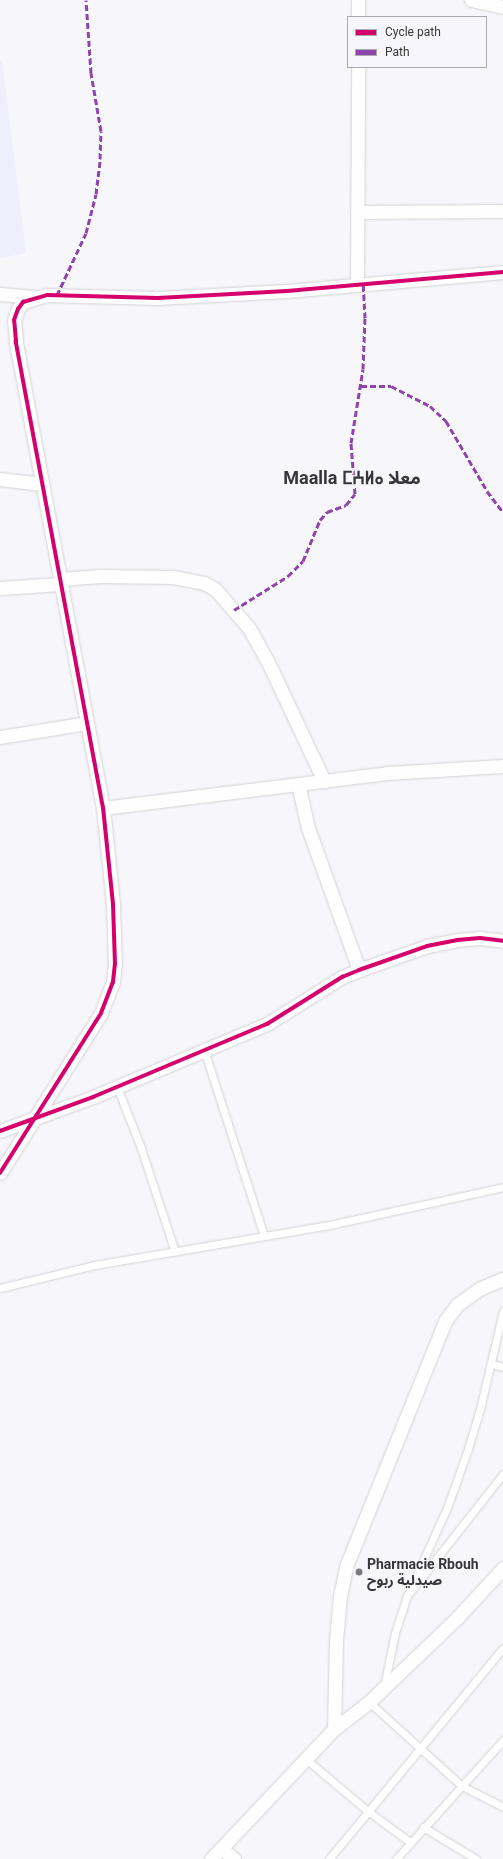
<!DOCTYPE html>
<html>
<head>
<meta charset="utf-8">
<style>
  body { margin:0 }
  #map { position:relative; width:503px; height:1859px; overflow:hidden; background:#f7f7fb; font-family:Roboto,"Noto Sans Arabic","Noto Sans Tifinagh",sans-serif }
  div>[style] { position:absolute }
  .green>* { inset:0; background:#eeeefd }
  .roads { filter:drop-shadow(0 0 1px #d3d3d5) drop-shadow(0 0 1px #d3d3d5) }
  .service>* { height:7px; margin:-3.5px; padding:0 3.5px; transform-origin:3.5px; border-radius:3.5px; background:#fefefe }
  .minor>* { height:13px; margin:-6.5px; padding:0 6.5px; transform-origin:6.5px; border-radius:6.5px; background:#fefefe }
  .quiet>* { height:3px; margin-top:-1.5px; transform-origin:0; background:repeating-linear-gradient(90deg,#8e44ad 0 6px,transparent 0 9px) }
  .cycleway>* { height:4px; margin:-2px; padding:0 2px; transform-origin:2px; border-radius:2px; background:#d6006c }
  .dots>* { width:11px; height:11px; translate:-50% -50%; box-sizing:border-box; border:2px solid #f6f6fc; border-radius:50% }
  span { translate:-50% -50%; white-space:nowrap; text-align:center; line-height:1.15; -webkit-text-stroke:3px #f6f6fc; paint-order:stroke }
  .poi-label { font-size:14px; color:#373739; font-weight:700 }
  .left { translate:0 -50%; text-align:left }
  .district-label { font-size:18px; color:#373739; font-weight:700 }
  .legend { position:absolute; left:347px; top:16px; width:140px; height:52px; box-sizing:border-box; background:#f6f6fc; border:1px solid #aaaaae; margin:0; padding:5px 7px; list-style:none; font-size:12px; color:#373739 }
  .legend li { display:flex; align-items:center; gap:8px; height:20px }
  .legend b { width:20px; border:1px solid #aaaaae }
</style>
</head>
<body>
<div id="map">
  <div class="green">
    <i style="clip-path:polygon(2px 61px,26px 253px,0 258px,0 62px)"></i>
  </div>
  <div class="roads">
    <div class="service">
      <i style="left:204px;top:1050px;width:195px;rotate:72.1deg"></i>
      <i style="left:117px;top:1087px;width:66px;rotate:68.5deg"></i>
      <i style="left:141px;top:1148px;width:109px;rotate:71.9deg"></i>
      <i style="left:0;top:1288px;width:98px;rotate:-13.6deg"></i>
      <i style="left:95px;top:1265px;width:242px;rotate:-9.7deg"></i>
      <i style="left:334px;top:1224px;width:173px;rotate:-12.3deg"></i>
      <i style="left:492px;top:1364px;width:11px;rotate:15deg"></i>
      <i style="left:407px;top:1596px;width:97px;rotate:-65.6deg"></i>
      <i style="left:447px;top:1508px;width:63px;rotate:-70.4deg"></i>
      <i style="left:468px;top:1449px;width:42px;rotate:-73.3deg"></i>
      <i style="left:480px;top:1409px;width:101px;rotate:-76.8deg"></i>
      <i style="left:384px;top:1686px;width:54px;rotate:-78.3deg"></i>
      <i style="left:395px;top:1633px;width:39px;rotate:-72deg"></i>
      <i style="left:407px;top:1596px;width:155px;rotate:-51.8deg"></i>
      <i style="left:369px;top:1702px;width:125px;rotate:42.1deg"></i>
      <i style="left:462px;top:1786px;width:46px;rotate:27.1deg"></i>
      <i style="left:307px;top:1760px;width:81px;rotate:40deg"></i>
      <i style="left:369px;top:1812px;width:51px;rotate:36.2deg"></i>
      <i style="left:423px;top:1827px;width:62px;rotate:31.1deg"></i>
      <i style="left:329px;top:1859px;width:273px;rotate:-50.5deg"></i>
      <i style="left:396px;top:1859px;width:160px;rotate:-48deg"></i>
    </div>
    <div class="minor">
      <i style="left:471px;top:0;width:33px;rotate:12deg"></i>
      <i style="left:358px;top:17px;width:17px;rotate:-90deg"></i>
      <i style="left:357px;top:212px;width:146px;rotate:-0.4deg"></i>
      <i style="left:357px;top:285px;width:218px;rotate:-89.7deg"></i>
      <i style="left:0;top:294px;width:34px;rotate:5deg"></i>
      <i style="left:0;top:479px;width:42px;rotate:6.8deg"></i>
      <i style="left:60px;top:579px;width:41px;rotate:-4.2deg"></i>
      <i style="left:101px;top:576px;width:72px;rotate:0.8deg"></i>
      <i style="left:173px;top:577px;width:32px;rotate:11deg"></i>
      <i style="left:204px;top:583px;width:13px;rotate:29deg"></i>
      <i style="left:215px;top:589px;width:52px;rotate:48.9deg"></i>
      <i style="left:249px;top:628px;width:39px;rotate:61deg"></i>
      <i style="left:268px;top:662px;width:132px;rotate:64.8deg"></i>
      <i style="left:0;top:588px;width:61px;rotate:-3.8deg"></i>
      <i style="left:0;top:737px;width:87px;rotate:-9.2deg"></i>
      <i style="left:298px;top:784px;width:45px;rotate:77.2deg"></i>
      <i style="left:308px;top:828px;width:151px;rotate:70.2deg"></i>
      <i style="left:103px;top:808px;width:286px;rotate:-7deg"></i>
      <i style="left:387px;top:773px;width:116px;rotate:-3.5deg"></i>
      <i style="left:0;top:1131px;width:99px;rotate:-20.1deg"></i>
      <i style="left:93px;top:1097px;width:189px;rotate:-22.8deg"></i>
      <i style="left:267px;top:1024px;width:89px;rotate:-32.1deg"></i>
      <i style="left:342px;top:977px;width:18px;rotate:-22deg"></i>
      <i style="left:359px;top:970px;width:72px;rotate:-19.4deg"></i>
      <i style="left:427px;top:946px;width:31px;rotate:-11deg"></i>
      <i style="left:457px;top:940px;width:23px;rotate:-5deg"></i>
      <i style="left:480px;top:938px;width:23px;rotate:7deg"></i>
      <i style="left:0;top:1173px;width:189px;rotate:-57.7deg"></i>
      <i style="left:101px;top:1013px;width:33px;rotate:-69deg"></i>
      <i style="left:113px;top:982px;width:18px;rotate:-84deg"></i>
      <i style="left:115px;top:964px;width:60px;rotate:-91.9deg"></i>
      <i style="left:113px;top:904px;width:97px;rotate:-95.9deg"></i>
      <i style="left:103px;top:808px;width:475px;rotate:-100.6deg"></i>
      <i style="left:16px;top:341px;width:21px;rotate:-95deg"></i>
      <i style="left:14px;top:320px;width:12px;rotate:-70deg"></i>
      <i style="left:18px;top:309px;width:9px;rotate:-54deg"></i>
      <i style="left:23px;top:302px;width:25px;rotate:-16deg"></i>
      <i style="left:47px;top:295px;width:111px;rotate:1.5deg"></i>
      <i style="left:158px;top:298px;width:129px;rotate:-3.1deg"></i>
      <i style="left:287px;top:291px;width:217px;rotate:-5deg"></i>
      <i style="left:334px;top:1729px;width:89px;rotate:-88.7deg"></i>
      <i style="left:336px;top:1640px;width:44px;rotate:-84.8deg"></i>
      <i style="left:340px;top:1596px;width:33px;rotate:-78deg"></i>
      <i style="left:347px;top:1564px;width:262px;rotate:-68deg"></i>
      <i style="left:445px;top:1321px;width:20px;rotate:-53deg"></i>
      <i style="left:457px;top:1305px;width:27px;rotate:-36deg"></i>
      <i style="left:479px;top:1289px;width:26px;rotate:-23deg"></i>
      <i style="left:221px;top:1848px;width:17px;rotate:40deg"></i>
      <i style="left:211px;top:1859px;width:179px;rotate:-46.6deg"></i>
      <i style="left:334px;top:1729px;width:44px;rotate:-37.6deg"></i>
      <i style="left:369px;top:1702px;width:120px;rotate:-43.7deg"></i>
      <i style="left:456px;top:1619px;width:69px;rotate:-47.3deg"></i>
    </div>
  </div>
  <div class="quiet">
    <i style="left:57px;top:295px;width:68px;rotate:-64.9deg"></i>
    <i style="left:86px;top:233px;width:40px;rotate:-75.6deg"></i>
    <i style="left:96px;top:194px;width:35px;rotate:-83deg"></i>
    <i style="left:100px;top:159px;width:28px;rotate:-88deg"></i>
    <i style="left:101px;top:131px;width:59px;rotate:-99.8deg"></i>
    <i style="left:91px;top:73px;width:73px;rotate:-93.9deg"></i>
    <i style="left:361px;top:386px;width:30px"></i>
    <i style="left:391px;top:386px;width:44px;rotate:27.1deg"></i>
    <i style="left:430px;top:406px;width:22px;rotate:43deg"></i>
    <i style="left:446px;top:421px;width:81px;rotate:59.6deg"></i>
    <i style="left:487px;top:491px;width:26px;rotate:53deg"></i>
    <i style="left:234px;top:610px;width:64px;rotate:-32.2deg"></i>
    <i style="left:288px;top:576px;width:21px;rotate:-45deg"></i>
    <i style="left:303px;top:561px;width:44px;rotate:-67.5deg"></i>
    <i style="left:320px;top:520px;width:11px;rotate:-49deg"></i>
    <i style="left:327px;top:512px;width:20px;rotate:-20deg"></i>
    <i style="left:346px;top:505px;width:14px;rotate:-51deg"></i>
    <i style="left:355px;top:494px;width:51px;rotate:-94.5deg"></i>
    <i style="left:351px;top:443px;width:75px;rotate:-80.8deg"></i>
    <i style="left:363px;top:369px;width:51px;rotate:-87.8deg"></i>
    <i style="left:365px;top:318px;width:33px;rotate:-93deg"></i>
  </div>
  <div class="cycleway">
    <i style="left:0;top:1131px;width:99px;rotate:-20.1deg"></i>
    <i style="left:93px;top:1097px;width:189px;rotate:-22.8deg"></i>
    <i style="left:267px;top:1024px;width:89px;rotate:-32.1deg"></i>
    <i style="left:342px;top:977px;width:18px;rotate:-22deg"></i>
    <i style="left:359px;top:970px;width:72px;rotate:-19.4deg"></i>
    <i style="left:427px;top:946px;width:31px;rotate:-11deg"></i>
    <i style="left:457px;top:940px;width:23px;rotate:-5deg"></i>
    <i style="left:480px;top:938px;width:23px;rotate:7deg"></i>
    <i style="left:0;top:1173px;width:189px;rotate:-57.7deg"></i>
    <i style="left:101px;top:1013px;width:33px;rotate:-69deg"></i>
    <i style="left:113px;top:982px;width:18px;rotate:-84deg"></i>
    <i style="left:115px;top:964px;width:60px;rotate:-91.9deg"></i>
    <i style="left:113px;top:904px;width:97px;rotate:-95.9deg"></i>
    <i style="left:103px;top:808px;width:475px;rotate:-100.6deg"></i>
    <i style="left:16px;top:341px;width:21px;rotate:-95deg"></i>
    <i style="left:14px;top:320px;width:12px;rotate:-70deg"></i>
    <i style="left:18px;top:309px;width:9px;rotate:-54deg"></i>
    <i style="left:23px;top:302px;width:25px;rotate:-16deg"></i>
    <i style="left:47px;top:295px;width:111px;rotate:1.5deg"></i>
    <i style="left:158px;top:298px;width:129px;rotate:-3.1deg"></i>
    <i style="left:287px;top:291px;width:217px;rotate:-5deg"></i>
  </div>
  <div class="dots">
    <i style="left:359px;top:1572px;background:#7a7a7d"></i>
  </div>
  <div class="poi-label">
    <span class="left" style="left:367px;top:1572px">Pharmacie Rbouh<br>صيدلية ربوح</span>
  </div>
  <div class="district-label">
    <span style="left:352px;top:478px">Maalla ⵎⵄⵍⴰ معلا</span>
  </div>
  <ul class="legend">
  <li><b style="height:5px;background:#d6006c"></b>Cycle path</li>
  <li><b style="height:5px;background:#8e44ad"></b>Path</li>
  </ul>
</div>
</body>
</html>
